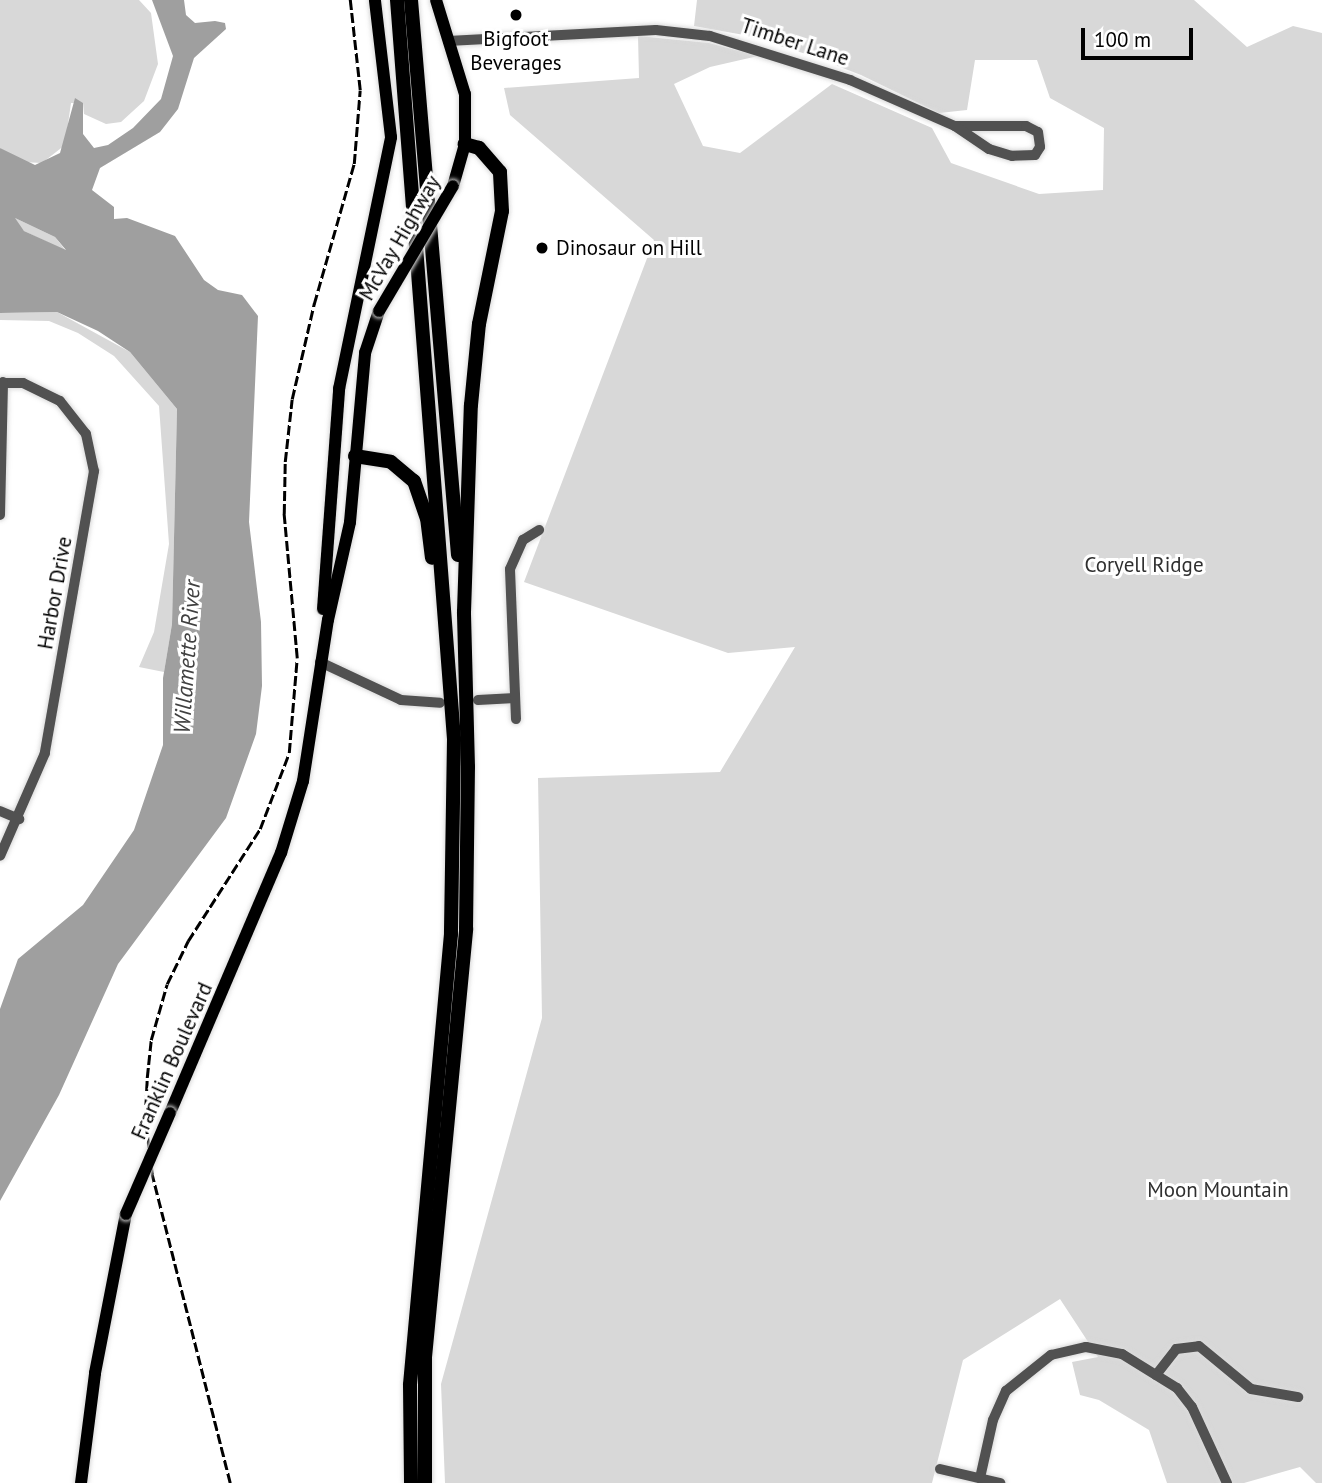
<!DOCTYPE html>
<html>
<head>
<meta charset="utf-8">
<style>
  body { margin:0 }
  #map { position:relative; width:1322px; height:1483px; overflow:hidden; background:#fff; font-family:"PT Sans",sans-serif }
  div>[style] { position:absolute }
  .green>* { inset:0; background:#d8d8d8 }
  .water>* { inset:0; background:#9f9f9f }
  .roads { filter:drop-shadow(0 0 2px #dbdbdb) drop-shadow(0 0 2px #dbdbdb) }
  .minor>* { height:10px; margin:-5px; padding:0 5px; transform-origin:5px; border-radius:5px; background:#515151 }
  .major>* { height:12px; margin:-6px; padding:0 6px; transform-origin:6px; border-radius:6px; background:#000 }
  .highway>* { height:14px; margin:-7px; padding:0 7px; transform-origin:7px; border-radius:7px; background:#000 }
  .rail>* { height:2.5px; margin-top:-1.25px; transform-origin:0; background:repeating-linear-gradient(90deg,#000 0 10px,transparent 0 13.5px) }
  .bridges { filter:drop-shadow(0 0 2px #dbdbdb) drop-shadow(0 0 2px #dbdbdb) }
  .major-bridge>* { height:12px; margin:-6px; padding:0 6px; transform-origin:6px; border-radius:6px; background:#000 }
  .dots>* { width:19px; height:19px; translate:-50% -50%; box-sizing:border-box; border:4px solid #fff; border-radius:50% }
  span { translate:-50% -50%; white-space:nowrap; text-align:center; line-height:1.15; -webkit-text-stroke:6px #fff; paint-order:stroke }
  .poi-label { font-size:21px; color:#000 }
  .left { translate:0 -50%; text-align:left }
  .street-label { font-size:21px; color:#000 }
  .park-label { font-size:21px; color:#2f2f2f }
  .water-label { font-size:23px; color:#404040; font-style:italic }
  .scale { position:absolute; left:1081px; top:28px; width:112px; height:32px; box-sizing:border-box; border:4px solid #000; border-top:0; padding-left:9px; font-size:21px; line-height:24px; white-space:nowrap; color:#000; -webkit-text-stroke:5px #fff; paint-order:stroke }
</style>
</head>
<body>
<div id="map">
  <div class="green">
    <i style="clip-path:polygon(0 0,139px 0,151px 13px,158px 64px,144px 101px,121px 122px,106px 124px,84px 114px,83px 103px,71px 103px,65px 145px,42px 163px,23px 162px,5px 152px,0 148px)"></i>
    <i style="clip-path:polygon(697px 0,1194px 0,1247px 47px,1293px 26px,1322px 33px,1322px 1483px,1316px 1483px,1300px 1467px,1244px 1483px,1167px 1483px,1149px 1430px,1099px 1400px,1080px 1395px,1072px 1362px,1098px 1357px,1060px 1299px,963px 1360px,932px 1483px,445px 1483px,441px 1384px,542px 1018px,538px 778px,720px 772px,795px 647px,728px 653px,524px 582px,654px 240px,510px 115px,504px 88px,639px 78px,638px 36px,709px 43px,758px 56px,710px 67px,674px 84px,703px 146px,740px 153px,832px 84px,932px 128px,951px 163px,1039px 194px,1103px 190px,1104px 128px,1050px 98px,1037px 60px,975px 60px,967px 110px,939px 113px,861px 75px,806px 54px,744px 35px,694px 26px)"></i>
    <i style="clip-path:polygon(15px 218px,55px 237px,66px 251px,24px 231px,12px 220px)"></i>
    <i style="clip-path:polygon(57px 312px,130px 352px,177px 409px,172px 624px,164px 672px,139px 667px,154px 632px,169px 544px,159px 406px,114px 356px,78px 333px,49px 321px,0 320px,0 313px)"></i>
  </div>
  <div class="water">
    <i style="clip-path:polygon(evenodd,152px 0,184px 0,186px 15px,195px 23px,215px 21px,225px 23px,226px 29px,194px 58px,178px 109px,160px 132px,100px 168px,92px 190px,114px 207px,114px 219px,127px 218px,175px 236px,204px 280px,218px 290px,242px 295px,258px 316px,249px 522px,261px 622px,262px 686px,256px 734px,226px 818px,118px 964px,59px 1095px,0 1201px,0 1009px,18px 959px,83px 905px,134px 830px,163px 745px,163px 678px,172px 624px,177px 409px,130px 352px,98px 331px,57px 312px,0 313px,0 148px,35px 165px,60px 153px,75px 98px,83px 103px,83px 134px,94px 148px,108px 145px,133px 128px,161px 99px,173px 56px,152px 0,15px 218px,55px 237px,66px 250px,24px 231px,15px 218px)"></i>
  </div>
  <div class="roads">
    <div class="minor">
      <i style="left:448px;top:41px;width:208px;rotate:-3deg"></i>
      <i style="left:656px;top:30px;width:54px;rotate:6.3deg"></i>
      <i style="left:710px;top:36px;width:147px;rotate:17.4deg"></i>
      <i style="left:850px;top:80px;width:115px;rotate:23.7deg"></i>
      <i style="left:955px;top:126px;width:71px"></i>
      <i style="left:1026px;top:126px;width:13px;rotate:27deg"></i>
      <i style="left:1038px;top:132px;width:15px;rotate:82deg"></i>
      <i style="left:1040px;top:147px;width:9px;rotate:122deg"></i>
      <i style="left:1035px;top:155px;width:23px;rotate:178deg"></i>
      <i style="left:1012px;top:156px;width:24px;rotate:-163deg"></i>
      <i style="left:989px;top:149px;width:41px;rotate:-145.9deg"></i>
      <i style="left:0;top:383px;width:23px"></i>
      <i style="left:23px;top:383px;width:41px;rotate:25.9deg"></i>
      <i style="left:60px;top:401px;width:42px;rotate:51.8deg"></i>
      <i style="left:86px;top:434px;width:38px;rotate:78deg"></i>
      <i style="left:94px;top:471px;width:286px;rotate:99.9deg"></i>
      <i style="left:45px;top:753px;width:112px;rotate:113.6deg"></i>
      <i style="left:0;top:515px;width:133px;rotate:-88.7deg"></i>
      <i style="left:320px;top:662px;width:89px;rotate:25.1deg"></i>
      <i style="left:401px;top:700px;width:39px;rotate:4deg"></i>
      <i style="left:478px;top:700px;width:37px;rotate:-3deg"></i>
      <i style="left:516px;top:719px;width:150px;rotate:-92.3deg"></i>
      <i style="left:510px;top:569px;width:32px;rotate:-66deg"></i>
      <i style="left:523px;top:540px;width:19px;rotate:-32deg"></i>
      <i style="left:0;top:811px;width:21px;rotate:23deg"></i>
      <i style="left:1156px;top:1375px;width:33px;rotate:-52deg"></i>
      <i style="left:1176px;top:1349px;width:23px;rotate:-7deg"></i>
      <i style="left:1199px;top:1346px;width:67px;rotate:39.6deg"></i>
      <i style="left:1251px;top:1389px;width:48px;rotate:9.7deg"></i>
      <i style="left:940px;top:1469px;width:62px;rotate:13.1deg"></i>
      <i style="left:980px;top:1478px;width:59px;rotate:-77.4deg"></i>
      <i style="left:993px;top:1420px;width:32px;rotate:-66deg"></i>
      <i style="left:1006px;top:1391px;width:58px;rotate:-38.7deg"></i>
      <i style="left:1051px;top:1355px;width:36px;rotate:-13deg"></i>
      <i style="left:1086px;top:1347px;width:37px;rotate:11deg"></i>
      <i style="left:1122px;top:1354px;width:65px;rotate:31.7deg"></i>
      <i style="left:1177px;top:1388px;width:24px;rotate:52deg"></i>
      <i style="left:1192px;top:1407px;width:84px;rotate:65.3deg"></i>
    </div>
    <div class="major">
      <i style="left:436px;top:0;width:98px;rotate:72.9deg"></i>
      <i style="left:465px;top:94px;width:50px;rotate:90deg"></i>
      <i style="left:465px;top:144px;width:44px;rotate:105.9deg"></i>
      <i style="left:323px;top:609px;width:221px;rotate:-85.8deg"></i>
      <i style="left:339px;top:389px;width:257px;rotate:-78.3deg"></i>
      <i style="left:391px;top:137px;width:138px;rotate:-96.7deg"></i>
      <i style="left:170px;top:1113px;width:283px;rotate:-66.9deg"></i>
      <i style="left:281px;top:853px;width:75px;rotate:-73deg"></i>
      <i style="left:303px;top:781px;width:163px;rotate:-81.2deg"></i>
      <i style="left:328px;top:620px;width:100px;rotate:-77.3deg"></i>
      <i style="left:350px;top:522px;width:170px;rotate:-84.9deg"></i>
      <i style="left:365px;top:353px;width:44px;rotate:-71.6deg"></i>
      <i style="left:81px;top:1483px;width:111px;rotate:-82.7deg"></i>
      <i style="left:95px;top:1373px;width:162px;rotate:-79deg"></i>
    </div>
    <div class="highway">
      <i style="left:397px;top:0;width:741px;rotate:85.59deg"></i>
      <i style="left:454px;top:739px;width:195px;rotate:90.9deg"></i>
      <i style="left:451px;top:934px;width:453px;rotate:95.2deg"></i>
      <i style="left:410px;top:1385px;width:98px;rotate:89.4deg"></i>
      <i style="left:411px;top:0;width:557px;rotate:85.16deg"></i>
      <i style="left:355px;top:456px;width:36px;rotate:9deg"></i>
      <i style="left:391px;top:462px;width:30px;rotate:40deg"></i>
      <i style="left:414px;top:481px;width:39px;rotate:71deg"></i>
      <i style="left:427px;top:518px;width:40px;rotate:82.9deg"></i>
      <i style="left:425px;top:1483px;width:126px;rotate:-90deg"></i>
      <i style="left:425px;top:1357px;width:430px;rotate:-84.5deg"></i>
      <i style="left:466px;top:929px;width:162px;rotate:-89.3deg"></i>
      <i style="left:468px;top:767px;width:155px;rotate:-91.5deg"></i>
      <i style="left:464px;top:612px;width:207px;rotate:-88.1deg"></i>
      <i style="left:471px;top:405px;width:81px;rotate:-84.4deg"></i>
      <i style="left:479px;top:324px;width:115px;rotate:-78.5deg"></i>
      <i style="left:502px;top:211px;width:39px;rotate:-93deg"></i>
      <i style="left:500px;top:172px;width:32px;rotate:-131deg"></i>
      <i style="left:479px;top:148px;width:15px;rotate:-164deg"></i>
    </div>
  </div>
  <div class="rail">
    <i style="left:230px;top:1483px;width:319px;rotate:-104.2deg"></i>
    <i style="left:152px;top:1174px;width:56px;rotate:-97.1deg"></i>
    <i style="left:145px;top:1118px;width:40px;rotate:-87.1deg"></i>
    <i style="left:147px;top:1078px;width:38px;rotate:-84deg"></i>
    <i style="left:151px;top:1040px;width:58px;rotate:-74.1deg"></i>
    <i style="left:167px;top:984px;width:48px;rotate:-64deg"></i>
    <i style="left:188px;top:941px;width:133px;rotate:-57.3deg"></i>
    <i style="left:260px;top:829px;width:81px;rotate:-69.1deg"></i>
    <i style="left:289px;top:753px;width:95px;rotate:-85.2deg"></i>
    <i style="left:297px;top:658px;width:145px;rotate:-95.2deg"></i>
    <i style="left:284px;top:514px;width:52px;rotate:-88.9deg"></i>
    <i style="left:285px;top:462px;width:63px;rotate:-83.7deg"></i>
    <i style="left:292px;top:399px;width:98px;rotate:-77deg"></i>
    <i style="left:314px;top:304px;width:146px;rotate:-74.1deg"></i>
    <i style="left:354px;top:164px;width:74px;rotate:-85.4deg"></i>
    <i style="left:360px;top:90px;width:91px;rotate:-96.3deg"></i>
  </div>
  <div class="bridges">
    <div class="major-bridge">
      <i style="left:379px;top:311px;width:145px;rotate:-59.4deg"></i>
      <i style="left:126px;top:1214px;width:110px;rotate:-66.5deg"></i>
    </div>
  </div>
  <div class="dots">
    <i style="left:516px;top:15px;background:#000"></i>
    <i style="left:542px;top:248px;background:#000"></i>
  </div>
  <div class="poi-label">
    <span style="left:516px;top:51px">Bigfoot<br>Beverages</span>
    <span class="left" style="left:556px;top:248px">Dinosaur on Hill</span>
  </div>
  <div class="street-label">
    <span style="left:795px;top:42px;rotate:18deg">Timber Lane</span>
    <span style="left:400px;top:238px;rotate:-60deg">McVay Highway</span>
    <span style="left:55px;top:593px;rotate:-80deg">Harbor Drive</span>
    <span style="left:172px;top:1061px;rotate:-66deg">Franklin Boulevard</span>
  </div>
  <div class="park-label">
    <span style="left:1144px;top:565px">Coryell Ridge</span>
    <span style="left:1218px;top:1190px">Moon Mountain</span>
  </div>
  <div class="water-label">
    <span style="left:187px;top:657px;rotate:-86deg">Willamette River</span>
  </div>
  <div class="scale">100 m</div>
</div>
</body>
</html>
